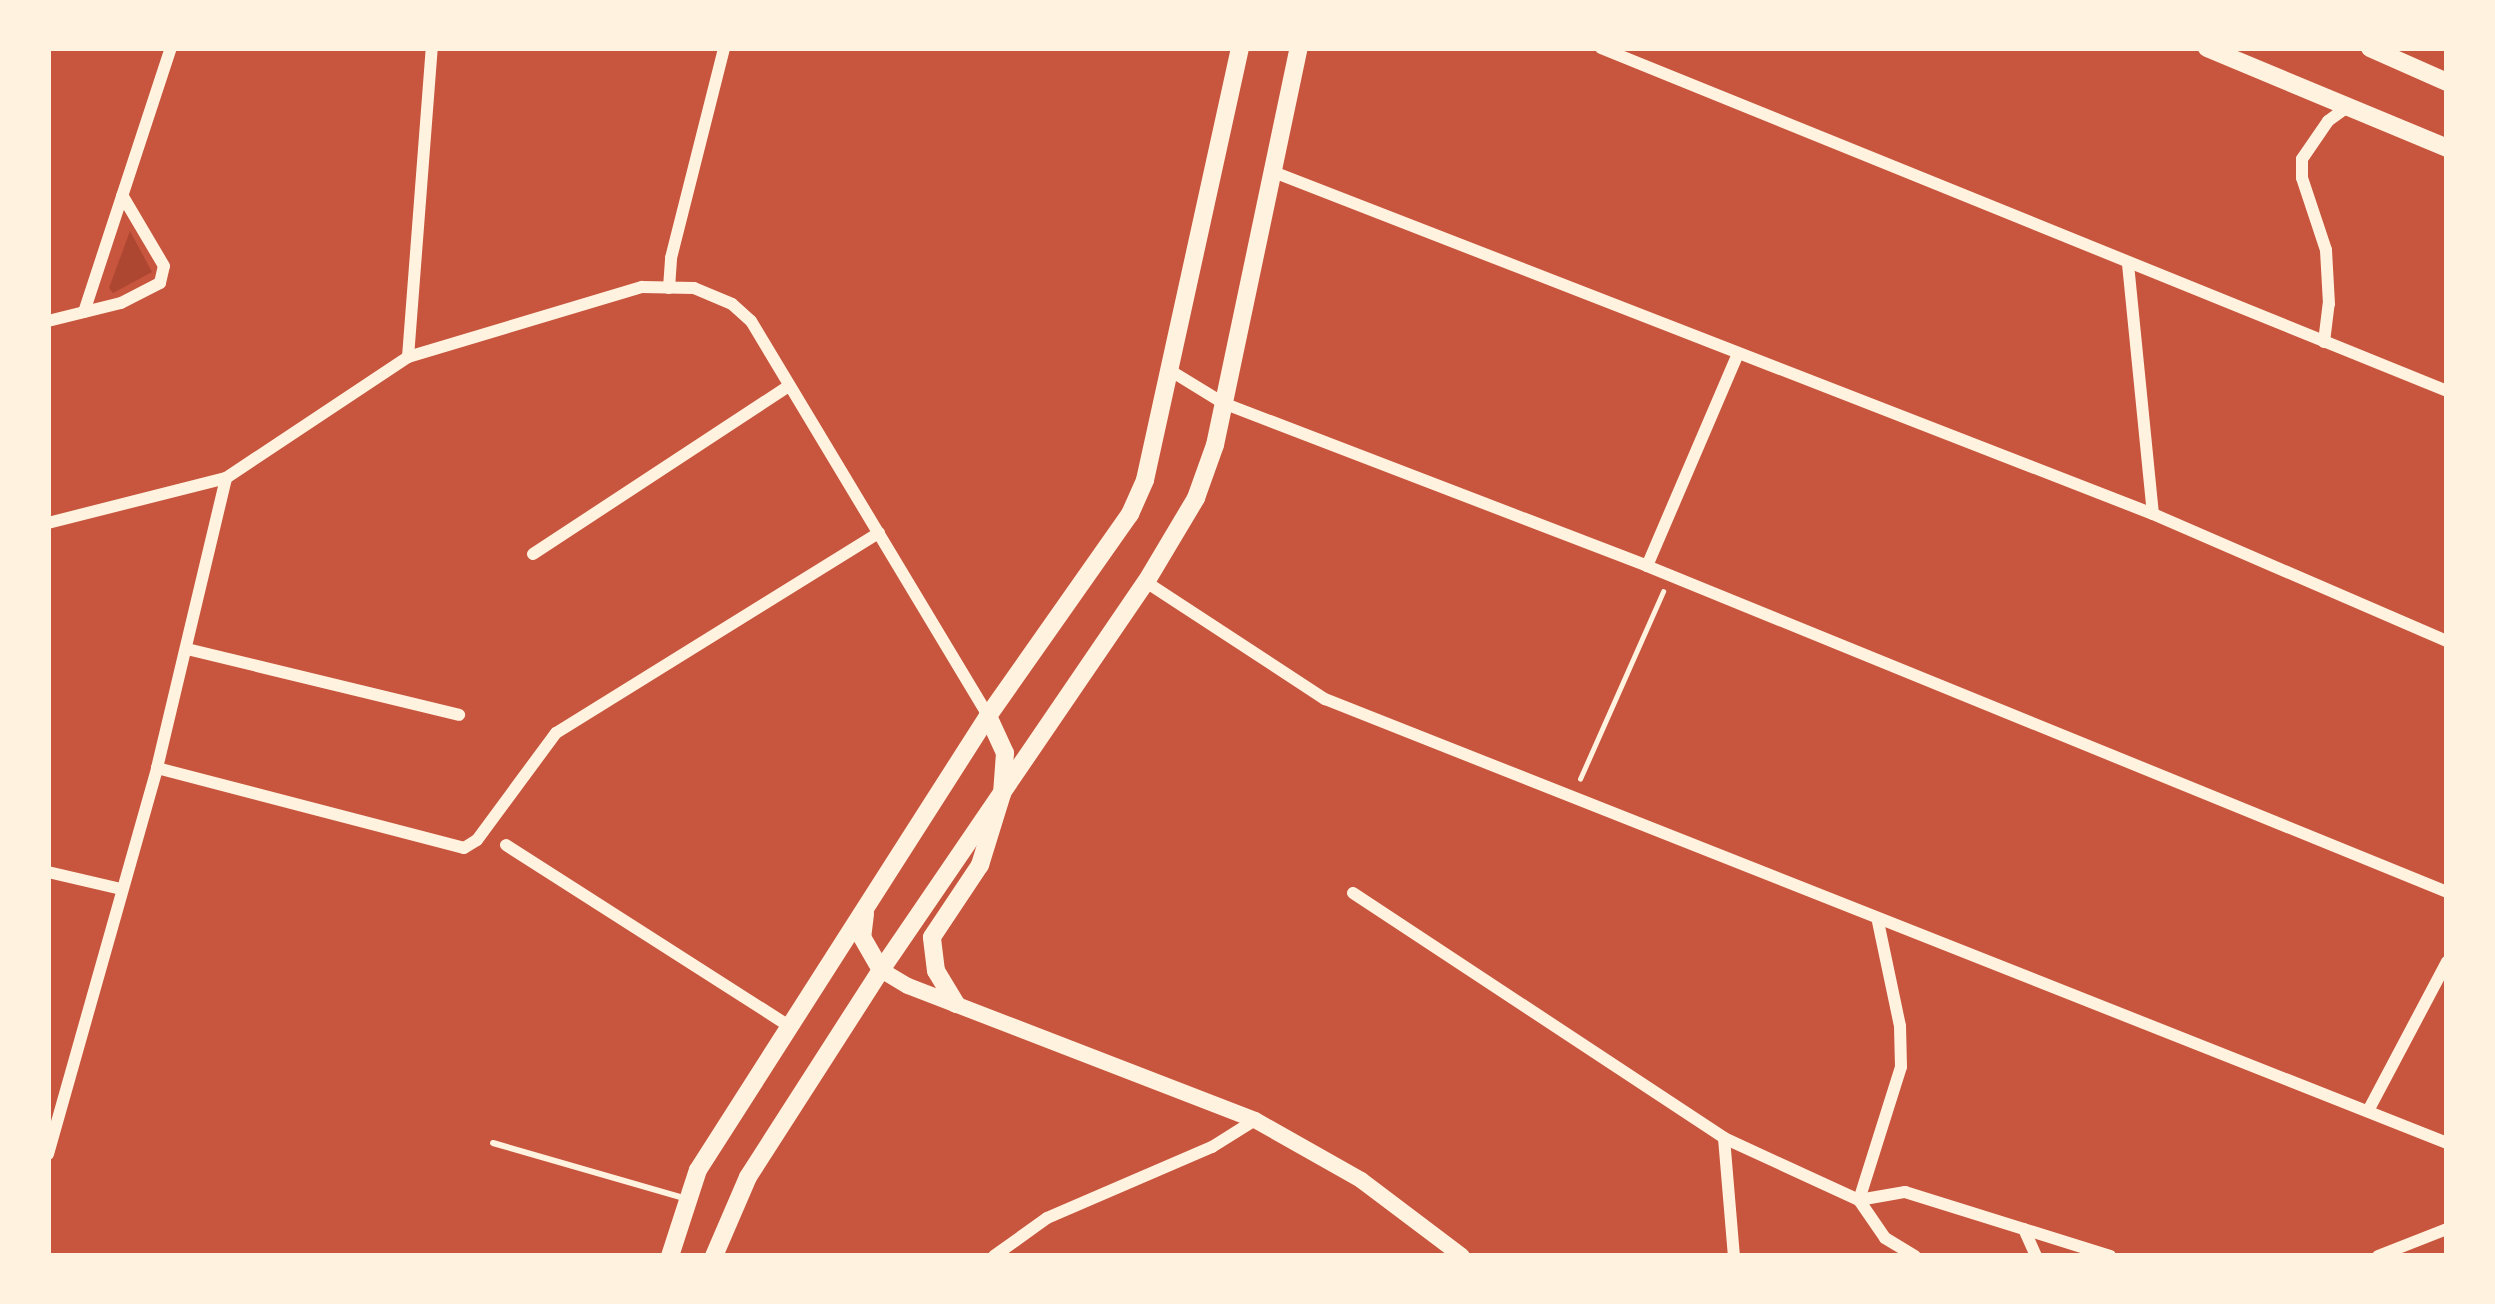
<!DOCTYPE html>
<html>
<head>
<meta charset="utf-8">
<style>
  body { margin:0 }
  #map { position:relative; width:2495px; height:1304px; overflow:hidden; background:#c8553d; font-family:Roboto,sans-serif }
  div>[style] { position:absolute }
  .green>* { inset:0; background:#ae4732 }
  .path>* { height:4.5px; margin:-2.25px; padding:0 2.25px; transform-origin:2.25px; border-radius:2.25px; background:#fff3e0 }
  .service>* { height:6px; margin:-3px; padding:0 3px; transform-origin:3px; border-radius:3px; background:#fff3e0 }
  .minor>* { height:12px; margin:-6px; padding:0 6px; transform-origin:6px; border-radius:6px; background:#fff3e0 }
  .tertiary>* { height:16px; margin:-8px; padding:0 8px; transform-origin:8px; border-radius:8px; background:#fff3e0 }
  .secondary>* { height:18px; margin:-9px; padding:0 9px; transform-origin:9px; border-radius:9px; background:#fff3e0 }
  span { translate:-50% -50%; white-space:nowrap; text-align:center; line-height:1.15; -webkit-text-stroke:9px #fff3e0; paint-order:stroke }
  .frame { position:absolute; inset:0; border:51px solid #fff3e0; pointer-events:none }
</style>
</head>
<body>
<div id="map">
  <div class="green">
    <i style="clip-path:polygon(130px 231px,152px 272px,113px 293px,109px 288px)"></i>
  </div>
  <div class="path">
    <i style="left:1580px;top:779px;width:205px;rotate:-66.1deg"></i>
  </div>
  <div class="service">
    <i style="left:493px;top:1143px;width:198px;rotate:16.1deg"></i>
  </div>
  <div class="minor">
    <i style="left:1601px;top:48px;width:913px;rotate:22.07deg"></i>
    <i style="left:1271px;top:171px;width:946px;rotate:21.25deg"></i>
    <i style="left:2153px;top:514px;width:320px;rotate:23.4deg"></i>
    <i style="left:2128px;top:264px;width:251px;rotate:84.3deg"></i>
    <i style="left:669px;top:288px;width:30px;rotate:-86deg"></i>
    <i style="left:671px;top:258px;width:217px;rotate:-75.8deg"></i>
    <i style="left:84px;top:312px;width:278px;rotate:-71.8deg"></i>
    <i style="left:48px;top:321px;width:75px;rotate:-13.9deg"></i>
    <i style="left:121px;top:303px;width:44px;rotate:-27.1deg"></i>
    <i style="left:160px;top:283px;width:17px;rotate:-77deg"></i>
    <i style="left:164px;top:266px;width:82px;rotate:-120.6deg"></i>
    <i style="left:2324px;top:342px;width:38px;rotate:-83deg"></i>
    <i style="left:2329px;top:304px;width:54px;rotate:-93.2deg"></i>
    <i style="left:2326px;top:250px;width:76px;rotate:-108.4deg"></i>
    <i style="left:2302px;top:178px;width:19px;rotate:-90deg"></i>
    <i style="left:2302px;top:159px;width:46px;rotate:-55.6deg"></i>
    <i style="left:2328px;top:121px;width:24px;rotate:-36deg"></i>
    <i style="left:408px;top:357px;width:310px;rotate:-85.6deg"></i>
    <i style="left:1171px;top:371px;width:61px;rotate:31.6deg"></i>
    <i style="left:1223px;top:403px;width:454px;rotate:21deg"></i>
    <i style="left:1647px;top:566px;width:864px;rotate:22.17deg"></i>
    <i style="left:48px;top:523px;width:184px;rotate:-14.2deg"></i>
    <i style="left:226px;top:478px;width:219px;rotate:-33.6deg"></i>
    <i style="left:408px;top:357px;width:244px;rotate:-16.7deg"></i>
    <i style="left:642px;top:287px;width:52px;rotate:1.1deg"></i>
    <i style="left:694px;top:288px;width:41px;rotate:22.8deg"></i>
    <i style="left:732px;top:304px;width:25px;rotate:42deg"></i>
    <i style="left:751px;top:321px;width:461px;rotate:59deg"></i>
    <i style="left:533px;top:554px;width:306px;rotate:-33.3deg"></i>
    <i style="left:1647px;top:566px;width:231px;rotate:-66.8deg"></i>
    <i style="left:1146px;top:582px;width:214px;rotate:33.2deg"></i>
    <i style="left:1325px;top:699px;width:1207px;rotate:21.59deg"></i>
    <i style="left:187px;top:649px;width:280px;rotate:13.6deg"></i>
    <i style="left:157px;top:768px;width:317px;rotate:14.6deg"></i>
    <i style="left:464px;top:848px;width:15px;rotate:-32deg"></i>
    <i style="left:477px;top:840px;width:133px;rotate:-53.6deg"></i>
    <i style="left:556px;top:733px;width:380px;rotate:-31.8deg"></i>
    <i style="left:506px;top:845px;width:338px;rotate:32.6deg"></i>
    <i style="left:48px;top:872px;width:75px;rotate:13.1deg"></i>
    <i style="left:1353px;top:893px;width:445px;rotate:33.4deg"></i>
    <i style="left:1724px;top:1138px;width:149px;rotate:24.7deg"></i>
    <i style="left:2368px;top:1111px;width:169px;rotate:-62.1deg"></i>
    <i style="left:1724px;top:1138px;width:118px;rotate:85.2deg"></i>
    <i style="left:48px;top:1154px;width:401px;rotate:-74.2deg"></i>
    <i style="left:157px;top:768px;width:298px;rotate:-76.6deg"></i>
    <i style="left:1859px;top:1200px;width:139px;rotate:-72.5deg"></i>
    <i style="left:1901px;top:1067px;width:41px;rotate:-91.4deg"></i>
    <i style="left:1900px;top:1026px;width:106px;rotate:-101.9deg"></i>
    <i style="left:1859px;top:1200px;width:47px;rotate:-9.9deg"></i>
    <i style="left:1905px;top:1192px;width:215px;rotate:17.3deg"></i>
    <i style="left:1859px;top:1200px;width:46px;rotate:55.6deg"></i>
    <i style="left:1885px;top:1238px;width:35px;rotate:31deg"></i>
    <i style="left:2024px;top:1229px;width:30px;rotate:66deg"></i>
    <i style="left:994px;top:1256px;width:65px;rotate:-35.6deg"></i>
    <i style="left:1047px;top:1218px;width:180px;rotate:-23.3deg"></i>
    <i style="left:1212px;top:1147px;width:51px;rotate:-32.1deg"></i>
    <i style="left:2378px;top:1256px;width:74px;rotate:-21.4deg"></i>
  </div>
  <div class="tertiary">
    <i style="left:881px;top:970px;width:31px;rotate:31deg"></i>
    <i style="left:908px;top:986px;width:372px;rotate:21.1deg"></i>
    <i style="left:1255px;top:1120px;width:122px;rotate:29.5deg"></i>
    <i style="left:1361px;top:1180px;width:126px;rotate:37deg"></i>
  </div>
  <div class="secondary">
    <i style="left:2207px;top:48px;width:260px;rotate:22.6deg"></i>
    <i style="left:2370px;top:48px;width:84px;rotate:23.8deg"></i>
    <i style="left:865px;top:914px;width:23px;rotate:97deg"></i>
    <i style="left:862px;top:937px;width:38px;rotate:60deg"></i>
    <i style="left:956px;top:1004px;width:39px;rotate:-121deg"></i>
    <i style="left:936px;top:971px;width:34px;rotate:-97deg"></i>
    <i style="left:932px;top:937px;width:87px;rotate:-56.3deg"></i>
    <i style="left:980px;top:865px;width:74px;rotate:-72.8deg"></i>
    <i style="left:1002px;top:794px;width:41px;rotate:-85.8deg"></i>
    <i style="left:1005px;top:753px;width:41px;rotate:-114.7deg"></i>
    <i style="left:670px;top:1256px;width:90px;rotate:-72deg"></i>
    <i style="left:698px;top:1170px;width:539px;rotate:-57.43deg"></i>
    <i style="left:988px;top:716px;width:247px;rotate:-54.9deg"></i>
    <i style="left:1130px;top:514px;width:37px;rotate:-66deg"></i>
    <i style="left:1145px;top:480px;width:442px;rotate:-77.6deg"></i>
    <i style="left:714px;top:1256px;width:86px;rotate:-66.7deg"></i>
    <i style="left:748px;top:1177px;width:246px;rotate:-57.3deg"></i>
    <i style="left:881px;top:970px;width:470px;rotate:-55.7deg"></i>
    <i style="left:1146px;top:582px;width:98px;rotate:-59.2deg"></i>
    <i style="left:1196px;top:498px;width:56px;rotate:-70.3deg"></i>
    <i style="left:1215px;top:445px;width:406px;rotate:-78.1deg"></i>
  </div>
  <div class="frame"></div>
</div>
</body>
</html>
